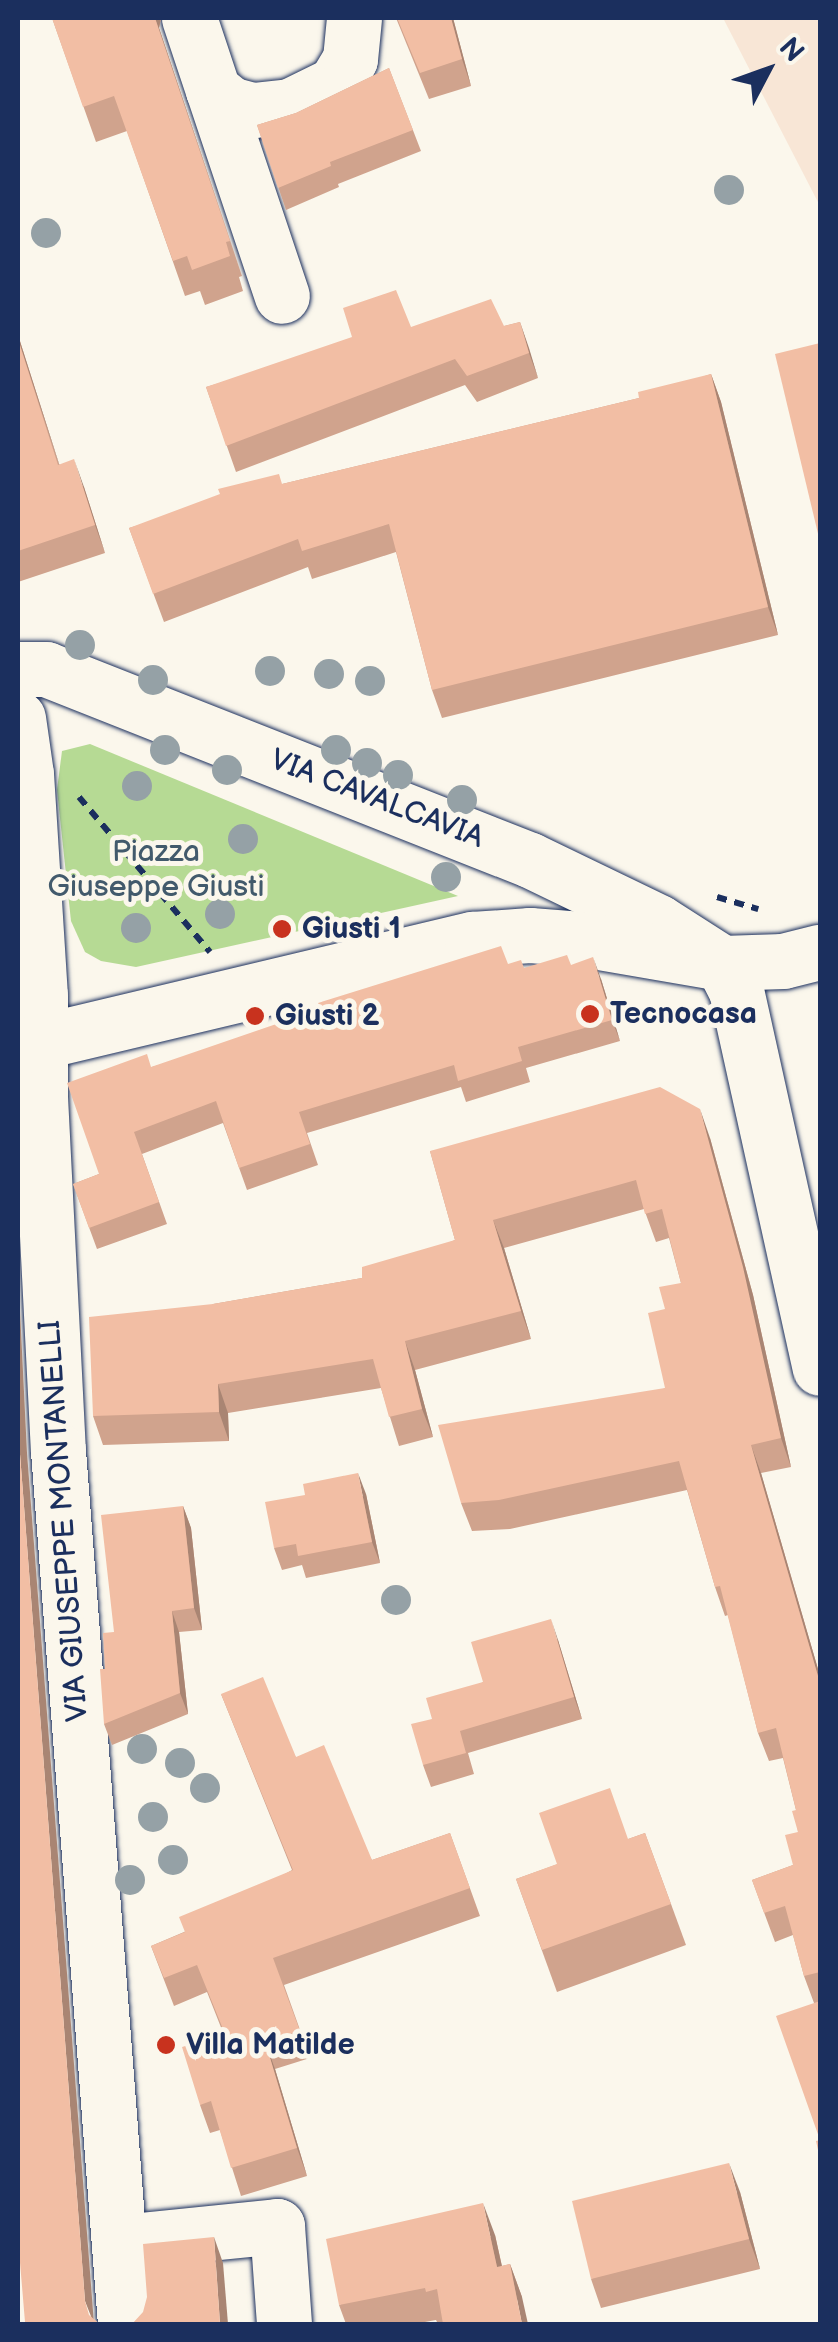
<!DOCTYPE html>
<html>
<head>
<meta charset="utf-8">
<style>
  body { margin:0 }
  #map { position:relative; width:838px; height:2342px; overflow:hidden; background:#fbf7ec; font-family:"Balsamiq Sans",sans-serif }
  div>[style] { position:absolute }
  .built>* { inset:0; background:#f8e6d6 }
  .green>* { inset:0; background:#b6da94 }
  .path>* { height:6px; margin-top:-3px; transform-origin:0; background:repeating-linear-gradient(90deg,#1b2f5e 0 10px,transparent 0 18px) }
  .roads { filter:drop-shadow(0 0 2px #1b2f5e) drop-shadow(0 0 2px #1b2f5e) }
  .minor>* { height:55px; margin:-27.5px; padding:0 27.5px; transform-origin:27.5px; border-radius:27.5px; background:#fbf7ec }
  .trees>* { width:30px; height:30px; margin:-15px; border-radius:50%; background:#95a1a6 }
  .wall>* { inset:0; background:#d0a38d }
  .shaded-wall>* { inset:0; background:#a98573 }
  .building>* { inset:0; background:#f2bea4 }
  .dots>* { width:28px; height:28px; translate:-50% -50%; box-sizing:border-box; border:5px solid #fbf7ec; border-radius:50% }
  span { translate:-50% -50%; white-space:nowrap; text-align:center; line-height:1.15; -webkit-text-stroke:10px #fbf7ec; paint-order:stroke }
  .street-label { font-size:30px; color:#1b2f5e }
  .park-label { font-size:30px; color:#425a6c }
  .poi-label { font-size:30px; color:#1b2f5e; font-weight:700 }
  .left { translate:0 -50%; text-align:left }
  .frame { position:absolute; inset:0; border:20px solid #1b2f5e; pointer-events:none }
  .north { position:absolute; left:718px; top:20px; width:100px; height:100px; -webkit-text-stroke:8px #fbf7ec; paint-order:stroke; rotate:49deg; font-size:28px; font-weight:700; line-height:40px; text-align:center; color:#1b2f5e }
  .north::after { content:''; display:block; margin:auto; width:35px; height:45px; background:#1b2f5e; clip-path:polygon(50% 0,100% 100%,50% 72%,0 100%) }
</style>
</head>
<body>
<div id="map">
  <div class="built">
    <i style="clip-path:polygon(723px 18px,820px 18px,820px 206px)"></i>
  </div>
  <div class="green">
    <i style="clip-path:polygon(90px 744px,458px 896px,136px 967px,101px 961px,85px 952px,71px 921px,57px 790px,62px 751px)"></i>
  </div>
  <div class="path">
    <i style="left:79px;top:797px;width:203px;rotate:49.8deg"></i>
    <i style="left:717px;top:897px;width:43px;rotate:16.3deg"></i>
  </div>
  <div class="roads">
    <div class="minor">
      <i style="left:189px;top:18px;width:76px;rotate:71.6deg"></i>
      <i style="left:213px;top:90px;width:22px;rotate:39deg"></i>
      <i style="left:230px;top:104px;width:24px;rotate:15deg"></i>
      <i style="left:253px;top:110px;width:37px;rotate:-6deg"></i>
      <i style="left:290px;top:106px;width:50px;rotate:-26.1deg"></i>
      <i style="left:335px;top:84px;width:29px;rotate:-59deg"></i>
      <i style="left:350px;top:59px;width:41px;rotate:-84.4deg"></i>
      <i style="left:213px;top:90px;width:217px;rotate:71.5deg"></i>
      <i style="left:18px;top:669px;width:28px"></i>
      <i style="left:46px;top:669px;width:520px;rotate:21.54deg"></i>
      <i style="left:530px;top:860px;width:142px;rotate:25.8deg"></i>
      <i style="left:658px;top:922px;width:76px;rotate:32.6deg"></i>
      <i style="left:722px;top:963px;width:30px;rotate:63deg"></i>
      <i style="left:736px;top:990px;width:387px;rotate:77.5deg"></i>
      <i style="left:18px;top:718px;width:57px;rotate:81.9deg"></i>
      <i style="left:26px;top:774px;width:221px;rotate:86.4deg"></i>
      <i style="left:40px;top:995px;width:102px;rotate:90deg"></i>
      <i style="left:40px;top:1097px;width:354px;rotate:87.1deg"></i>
      <i style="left:58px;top:1451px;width:876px;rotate:85.61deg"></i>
      <i style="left:18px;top:1047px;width:467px;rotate:-13.4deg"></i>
      <i style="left:472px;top:939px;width:58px;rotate:-3.9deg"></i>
      <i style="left:530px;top:935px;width:51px;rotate:4.5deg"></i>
      <i style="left:581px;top:939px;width:143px;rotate:9.7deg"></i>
      <i style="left:722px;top:963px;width:61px;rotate:-1.9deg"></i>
      <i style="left:783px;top:961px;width:38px;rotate:-14deg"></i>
      <i style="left:120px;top:2242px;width:158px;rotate:-5.8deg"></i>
      <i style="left:277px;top:2226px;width:98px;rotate:85.9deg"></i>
    </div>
  </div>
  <div class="trees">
    <i style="left:729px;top:190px"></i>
    <i style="left:46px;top:233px"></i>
    <i style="left:80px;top:645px"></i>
    <i style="left:270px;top:671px"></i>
    <i style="left:329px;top:674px"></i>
    <i style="left:153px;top:680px"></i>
    <i style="left:370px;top:681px"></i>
    <i style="left:165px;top:750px"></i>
    <i style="left:336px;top:750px"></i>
    <i style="left:367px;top:763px"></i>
    <i style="left:227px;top:770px"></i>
    <i style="left:398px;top:775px"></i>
    <i style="left:137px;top:786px"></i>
    <i style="left:462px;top:800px"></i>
    <i style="left:243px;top:839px"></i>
    <i style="left:446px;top:877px"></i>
    <i style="left:220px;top:914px"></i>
    <i style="left:136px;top:928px"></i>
    <i style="left:396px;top:1600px"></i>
    <i style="left:142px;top:1749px"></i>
    <i style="left:180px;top:1763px"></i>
    <i style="left:205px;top:1788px"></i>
    <i style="left:153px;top:1817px"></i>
    <i style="left:173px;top:1860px"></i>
    <i style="left:130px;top:1880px"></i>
  </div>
  <div class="wall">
    <i style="clip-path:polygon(52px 18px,161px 18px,159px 28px,242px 276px,239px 277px,243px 291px,205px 305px,200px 291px,185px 296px,127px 131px,96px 142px)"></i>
    <i style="clip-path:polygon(396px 18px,453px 18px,471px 86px,429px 99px)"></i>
    <i style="clip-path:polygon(389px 68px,421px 151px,338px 184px,339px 187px,286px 210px,257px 125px,296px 113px)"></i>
    <i style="clip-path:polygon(520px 322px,538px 378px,477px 402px,465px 385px,236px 472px,206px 387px,411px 327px,504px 326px)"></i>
    <i style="clip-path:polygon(18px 335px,59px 464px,84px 487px,105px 553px,18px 582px)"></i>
    <i style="clip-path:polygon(711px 374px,721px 402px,778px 635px,442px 718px,432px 690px,396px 552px,312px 579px,308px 567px,164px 622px,129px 528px,282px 484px,639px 398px)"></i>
    <i style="clip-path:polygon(508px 964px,524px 968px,571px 965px,601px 979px,620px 1041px,526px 1068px,530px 1082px,466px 1102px,461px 1087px,307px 1133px,318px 1165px,247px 1190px,223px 1123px,142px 1154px,167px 1224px,97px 1249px,73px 1184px,99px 1174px,152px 1067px)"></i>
    <i style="clip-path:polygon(710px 1138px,753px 1295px,791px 1467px,761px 1473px,820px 1676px,820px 2159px,814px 2003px,804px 1976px,793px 1935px,775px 1942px,752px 1880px,793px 1865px,798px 1832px,796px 1810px,783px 1758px,769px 1761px,758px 1733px,728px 1615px,725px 1616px,715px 1587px,687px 1490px,510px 1529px,472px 1531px,461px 1503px,665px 1388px,665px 1309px,681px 1283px,669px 1238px,656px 1242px,644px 1209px,504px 1248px,531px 1339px,415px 1370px,433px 1437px,399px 1446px,381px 1388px,228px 1413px,229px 1441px,103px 1445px,93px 1416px,213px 1304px,362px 1278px,455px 1240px,430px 1151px)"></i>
    <i style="clip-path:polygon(366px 1494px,380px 1563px,306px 1578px,302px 1565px,282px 1570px,274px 1548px)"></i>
    <i style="clip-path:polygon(183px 1506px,191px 1528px,202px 1630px,179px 1632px,188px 1714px,112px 1745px,104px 1724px,105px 1669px)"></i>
    <i style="clip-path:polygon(558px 1640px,582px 1719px,468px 1753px,474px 1774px,431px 1787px,423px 1765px,432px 1719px,483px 1682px)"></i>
    <i style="clip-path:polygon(221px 1694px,296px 1757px,372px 1860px,450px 1833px,480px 1916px,284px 1985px,310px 2058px,275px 2069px,307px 2176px,241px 2196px,220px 2130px,210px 2133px,200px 2105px,224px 2035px,207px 1992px,174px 2006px,151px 1946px,184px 1932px,292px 1870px)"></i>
    <i style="clip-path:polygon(645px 1833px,686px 1945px,557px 1992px,516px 1879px)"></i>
    <i style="clip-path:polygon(740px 2192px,760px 2269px,601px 2308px,591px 2279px)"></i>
    <i style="clip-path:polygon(495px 2235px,502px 2266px,510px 2264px,522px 2297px,438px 2324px,436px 2320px,414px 2324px,346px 2324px,339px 2305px)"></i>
  </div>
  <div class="shaded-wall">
    <i style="clip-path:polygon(155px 18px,161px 18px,159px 28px,242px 276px)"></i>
    <i style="clip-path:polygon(451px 18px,453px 18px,471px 86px,462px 59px)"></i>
    <i style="clip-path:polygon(520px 322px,529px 348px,538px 378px,529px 353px)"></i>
    <i style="clip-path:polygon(18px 335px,68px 492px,18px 339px)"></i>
    <i style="clip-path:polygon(711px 374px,721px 402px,778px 635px,768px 607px)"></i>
    <i style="clip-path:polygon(74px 459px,84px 487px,105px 553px,95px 525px)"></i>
    <i style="clip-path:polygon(593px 957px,601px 979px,620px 1041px,612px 1020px)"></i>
    <i style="clip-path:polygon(700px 1109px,710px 1138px,753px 1295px,791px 1467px,781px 1438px)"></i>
    <i style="clip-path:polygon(493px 1220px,504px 1248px,531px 1339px,521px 1311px)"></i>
    <i style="clip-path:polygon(18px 1270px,27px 1453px,94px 2324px,85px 2301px,18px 1428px)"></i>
    <i style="clip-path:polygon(405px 1341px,415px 1370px,433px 1437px,422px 1409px)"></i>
    <i style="clip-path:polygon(218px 1384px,228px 1413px,229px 1441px,219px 1412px)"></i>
    <i style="clip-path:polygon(751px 1445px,761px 1473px,820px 1676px,820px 1683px)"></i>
    <i style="clip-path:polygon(358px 1473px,366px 1494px,380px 1563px,372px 1542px)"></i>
    <i style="clip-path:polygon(183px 1506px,191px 1528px,202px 1630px,194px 1608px)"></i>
    <i style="clip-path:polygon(172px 1611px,179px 1632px,188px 1714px,180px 1693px)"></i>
    <i style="clip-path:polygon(551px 1619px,558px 1640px,582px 1719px,574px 1697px)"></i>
    <i style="clip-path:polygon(265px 2041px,275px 2069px,307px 2176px,297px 2148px)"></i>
    <i style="clip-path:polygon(729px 2163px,740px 2192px,760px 2269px,749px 2239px)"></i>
    <i style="clip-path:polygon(483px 2203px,495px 2235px,509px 2299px,497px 2267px)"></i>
    <i style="clip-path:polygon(214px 2237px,223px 2263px,228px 2324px,220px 2324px)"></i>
    <i style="clip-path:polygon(510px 2264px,522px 2297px,528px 2324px,522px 2324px)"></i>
  </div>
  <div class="building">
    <i style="clip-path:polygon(52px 18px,155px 18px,230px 241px,226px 242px,230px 256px,192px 270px,187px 256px,173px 261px,114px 96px,83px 107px)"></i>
    <i style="clip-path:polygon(397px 18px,451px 18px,462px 59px,420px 73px)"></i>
    <i style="clip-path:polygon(389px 68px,413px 130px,330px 162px,331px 166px,278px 188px,257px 125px,296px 113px)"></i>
    <i style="clip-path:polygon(396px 290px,411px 327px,491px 299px,504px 326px,520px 322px,529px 353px,467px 376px,455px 359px,226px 446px,206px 387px,352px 337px,343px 308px)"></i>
    <i style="clip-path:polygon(18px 339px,58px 465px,74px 459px,95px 525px,18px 551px)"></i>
    <i style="clip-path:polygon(820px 343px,820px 542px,775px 354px)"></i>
    <i style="clip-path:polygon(711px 374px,768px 607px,432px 690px,389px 524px,302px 551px,298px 539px,153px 594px,129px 528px,220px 494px,218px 489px,279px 474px,282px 484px,639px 398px,638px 392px)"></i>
    <i style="clip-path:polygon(501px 946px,508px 964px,521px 960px,524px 968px,567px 955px,571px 965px,593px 957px,612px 1020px,518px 1047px,522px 1061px,458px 1081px,454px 1065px,299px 1112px,310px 1144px,239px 1168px,216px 1101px,134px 1132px,159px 1202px,89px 1228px,73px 1184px,99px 1174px,67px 1083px,147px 1054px,151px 1067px,320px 1009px,318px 1003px)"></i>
    <i style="clip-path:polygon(660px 1087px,700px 1109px,743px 1267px,781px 1438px,751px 1445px,820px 1683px,820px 1972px,804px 1976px,785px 1906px,764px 1913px,752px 1880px,793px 1865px,785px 1835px,798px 1832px,792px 1811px,796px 1810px,776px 1728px,758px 1733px,720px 1586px,715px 1587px,679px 1461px,499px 1500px,461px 1503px,438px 1425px,665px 1388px,648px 1313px,665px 1309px,659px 1287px,681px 1283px,662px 1209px,645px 1214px,636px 1180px,493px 1220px,521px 1311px,405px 1341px,422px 1409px,389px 1417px,373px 1359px,218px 1384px,219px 1412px,93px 1416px,89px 1317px,213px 1304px,362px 1278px,362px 1267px,455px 1240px,430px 1151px)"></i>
    <i style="clip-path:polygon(18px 1428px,85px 2301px,89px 2315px,100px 2324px,18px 2324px,25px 2322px,18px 2239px)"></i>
    <i style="clip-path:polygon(358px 1473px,372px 1542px,298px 1556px,296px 1544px,274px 1548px,265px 1502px,305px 1495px,303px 1484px)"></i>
    <i style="clip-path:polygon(183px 1506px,194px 1608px,172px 1611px,180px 1693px,104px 1724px,100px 1669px,105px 1669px,103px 1633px,114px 1632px,101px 1515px)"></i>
    <i style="clip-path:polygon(551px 1619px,574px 1697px,460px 1731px,466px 1753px,423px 1765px,411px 1724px,432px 1719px,426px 1698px,483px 1682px,471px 1642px)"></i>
    <i style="clip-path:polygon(263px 1677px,296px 1757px,324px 1745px,372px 1860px,450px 1833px,470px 1888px,273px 1958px,300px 2031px,265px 2041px,297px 2148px,231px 2168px,211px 2101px,200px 2105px,182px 2047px,225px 2034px,197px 1965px,164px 1978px,151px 1946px,185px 1932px,179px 1917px,293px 1870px,221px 1694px)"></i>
    <i style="clip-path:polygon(610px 1788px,628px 1839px,645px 1833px,671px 1904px,542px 1950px,516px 1879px,557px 1864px,539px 1813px)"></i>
    <i style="clip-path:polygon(820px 2001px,820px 2159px,816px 2141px,820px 2140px,776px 2016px)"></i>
    <i style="clip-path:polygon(729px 2163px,749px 2239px,591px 2279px,572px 2201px)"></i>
    <i style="clip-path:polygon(483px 2203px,497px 2267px,510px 2264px,522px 2324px,443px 2324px,437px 2289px,426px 2292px,425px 2288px,339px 2305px,326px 2239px)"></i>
    <i style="clip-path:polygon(214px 2237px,220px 2324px,132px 2324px,143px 2312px,147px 2297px,143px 2244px)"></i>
  </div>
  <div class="dots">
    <i style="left:282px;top:929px;background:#c8321e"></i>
    <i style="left:590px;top:1014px;background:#c8321e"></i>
    <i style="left:255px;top:1016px;background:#c8321e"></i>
    <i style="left:166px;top:2045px;background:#c8321e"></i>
  </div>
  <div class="street-label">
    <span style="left:377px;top:799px;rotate:21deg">VIA CAVALCAVIA</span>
    <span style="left:64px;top:1521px;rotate:-94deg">VIA GIUSEPPE MONTANELLI</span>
  </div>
  <div class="park-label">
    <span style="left:156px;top:869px">Piazza<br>Giuseppe Giusti</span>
  </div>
  <div class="poi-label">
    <span class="left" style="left:302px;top:929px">Giusti 1</span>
    <span class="left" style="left:610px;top:1014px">Tecnocasa</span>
    <span class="left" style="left:275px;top:1016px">Giusti 2</span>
    <span class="left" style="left:186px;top:2045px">Villa Matilde</span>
  </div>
  <div class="frame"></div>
  <div class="north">N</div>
</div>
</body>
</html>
